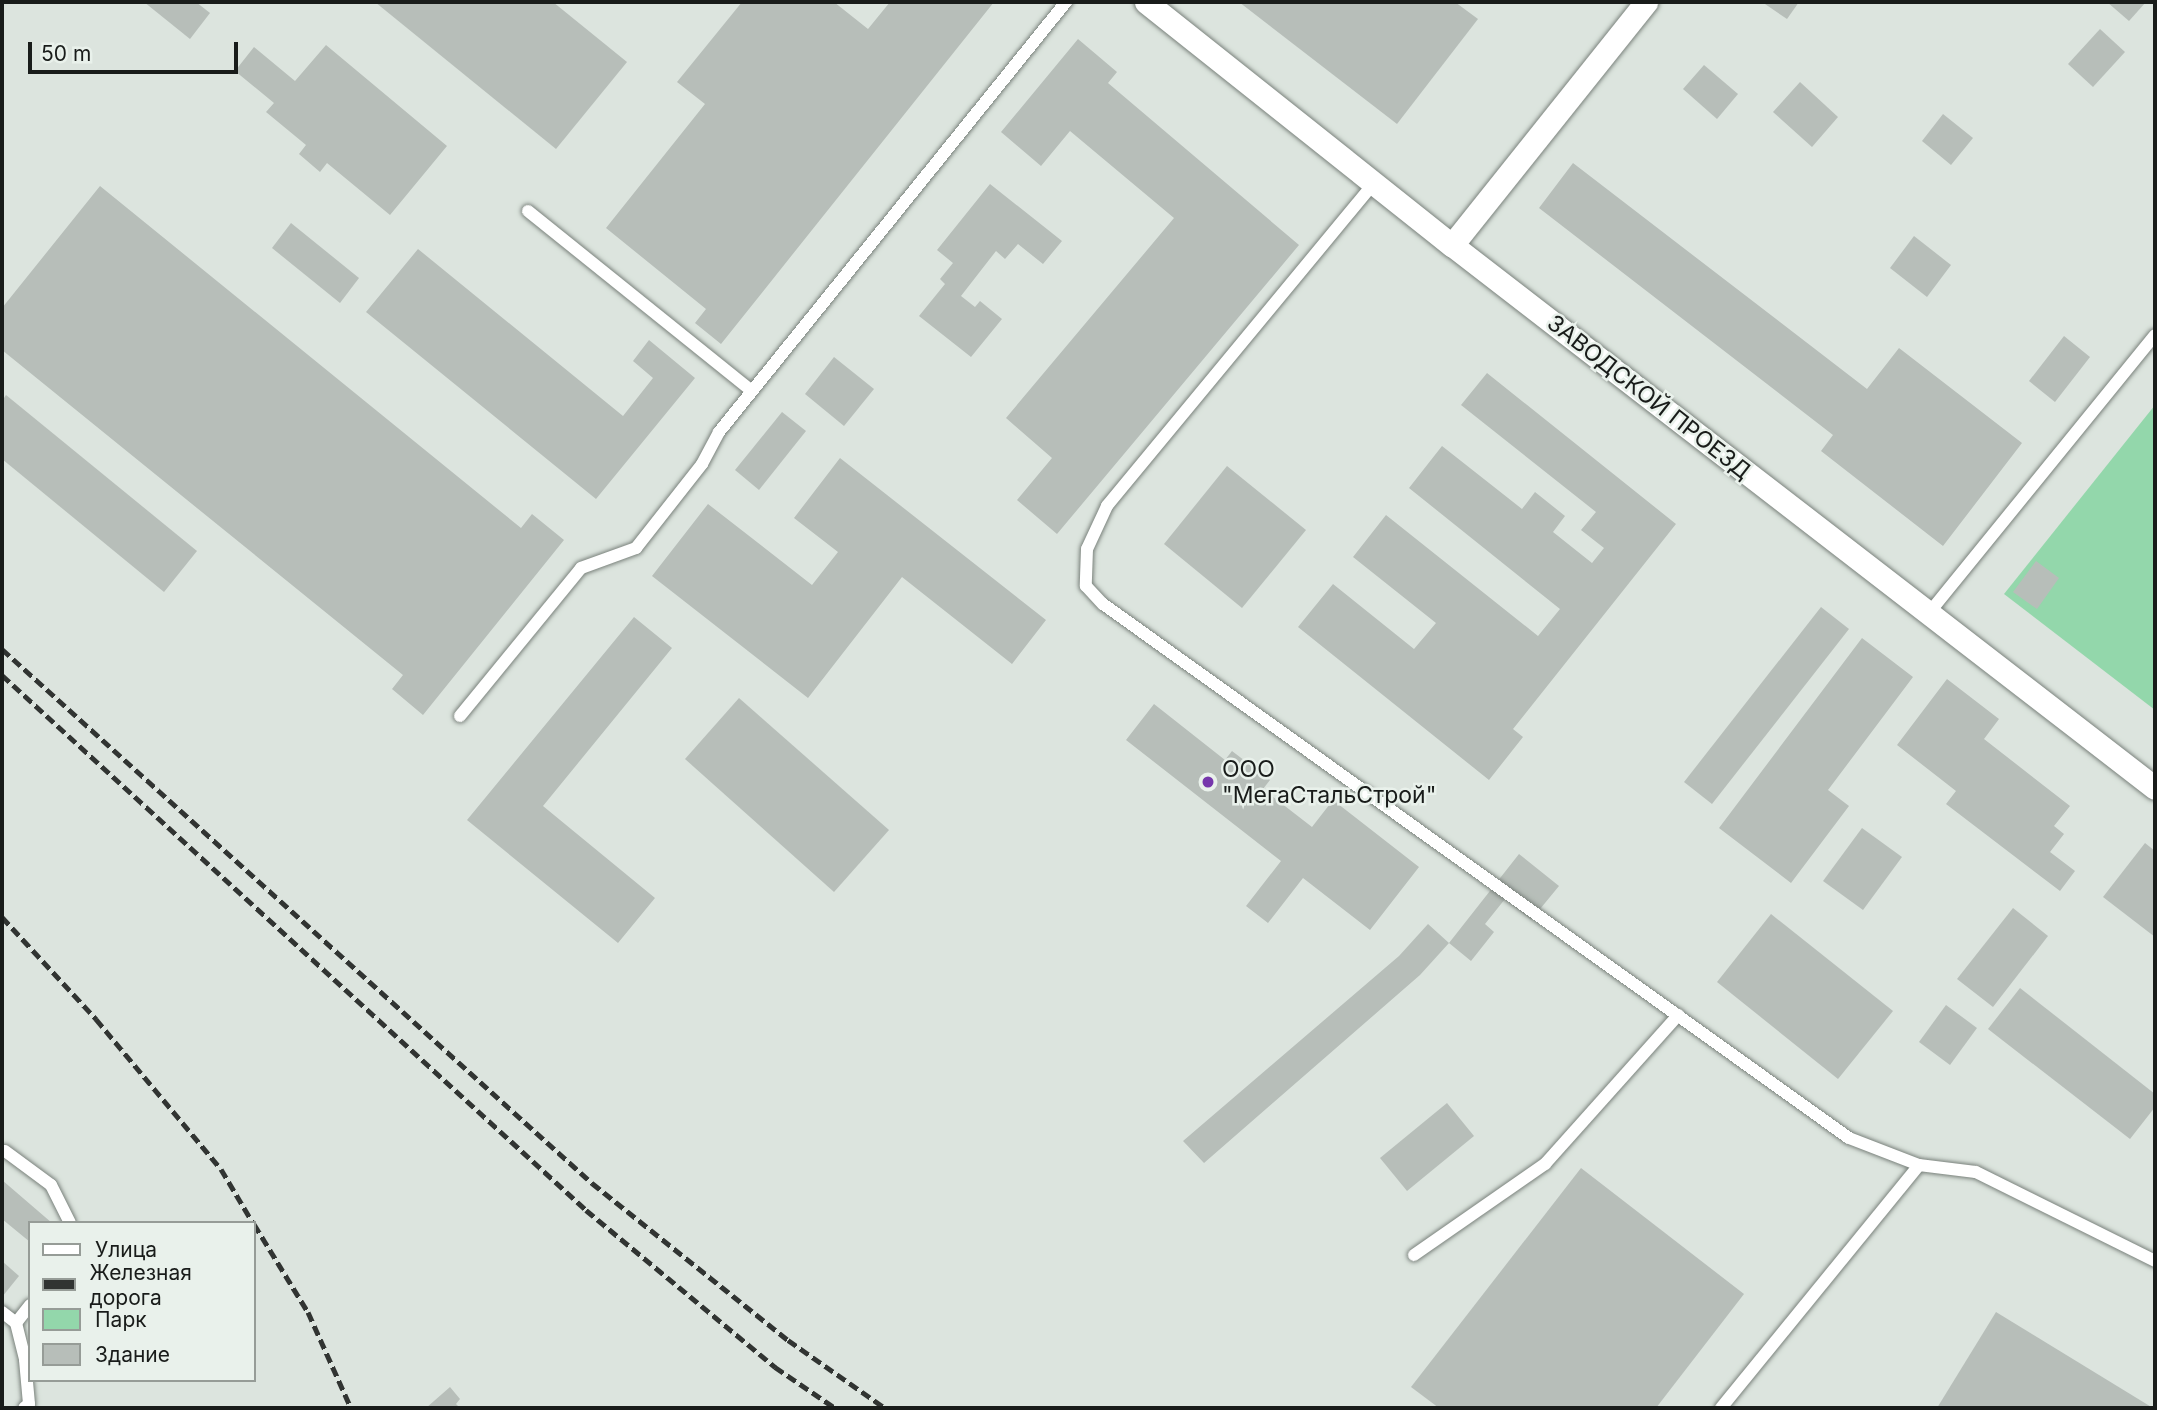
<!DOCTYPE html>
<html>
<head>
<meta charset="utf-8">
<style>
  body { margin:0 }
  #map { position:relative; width:2157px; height:1410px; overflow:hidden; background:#dce4de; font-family:Inter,sans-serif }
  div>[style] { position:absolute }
  .green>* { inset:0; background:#93d7ab }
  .building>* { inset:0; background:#b7beb9 }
  .roads { filter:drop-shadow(0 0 2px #7a827c) drop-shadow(0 0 2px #7a827c) }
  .lane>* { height:12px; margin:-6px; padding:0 6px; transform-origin:6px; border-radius:6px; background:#fff }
  .street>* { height:23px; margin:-11.5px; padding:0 11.5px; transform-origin:11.5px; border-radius:11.5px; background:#fff }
  .rail>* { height:5px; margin-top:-2.5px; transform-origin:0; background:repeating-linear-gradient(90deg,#313432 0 10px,transparent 0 15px) }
  .dots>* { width:19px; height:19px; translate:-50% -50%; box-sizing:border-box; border:4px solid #e9f1eb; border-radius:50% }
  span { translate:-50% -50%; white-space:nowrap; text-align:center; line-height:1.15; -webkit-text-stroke:5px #e9f1eb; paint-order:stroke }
  .street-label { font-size:23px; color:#191c1a }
  .poi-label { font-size:23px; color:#191c1a }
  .left { translate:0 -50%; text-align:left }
  .frame { position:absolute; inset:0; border:4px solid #191c1a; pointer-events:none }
  .legend { position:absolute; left:28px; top:1221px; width:228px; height:161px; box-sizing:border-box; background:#e9f1eb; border:2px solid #969c97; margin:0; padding:9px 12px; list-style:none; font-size:21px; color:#191c1a }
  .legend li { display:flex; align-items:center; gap:14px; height:35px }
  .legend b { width:35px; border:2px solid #969c97 }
  .scale { position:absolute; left:28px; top:42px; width:210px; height:32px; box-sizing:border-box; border:4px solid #191c1a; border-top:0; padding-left:9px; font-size:21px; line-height:24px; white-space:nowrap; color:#191c1a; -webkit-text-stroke:5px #e9f1eb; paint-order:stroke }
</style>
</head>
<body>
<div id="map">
  <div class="green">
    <i style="clip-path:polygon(2155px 405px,2155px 710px,2004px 594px)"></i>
  </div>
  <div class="building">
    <i style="clip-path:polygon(144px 2px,196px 2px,210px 13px,190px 39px)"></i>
    <i style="clip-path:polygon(375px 2px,553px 2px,627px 62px,556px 149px)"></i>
    <i style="clip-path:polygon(742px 2px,834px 2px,868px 29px,890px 2px,994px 2px,721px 344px,695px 323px,706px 309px,606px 228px,705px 104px,677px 82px)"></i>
    <i style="clip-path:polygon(1239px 2px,1455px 2px,1478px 19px,1397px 124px)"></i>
    <i style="clip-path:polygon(1762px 2px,1799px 2px,1787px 19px)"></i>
    <i style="clip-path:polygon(2107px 2px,2146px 2px,2129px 21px)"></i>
    <i style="clip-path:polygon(2100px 29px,2125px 52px,2093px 87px,2068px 64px)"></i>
    <i style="clip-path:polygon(1078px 39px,1117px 72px,1108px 83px,1299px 245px,1057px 534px,1017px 500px,1052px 458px,1006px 418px,1174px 218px,1070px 131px,1041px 166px,1001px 132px)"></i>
    <i style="clip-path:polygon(326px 45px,447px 146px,390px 215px,327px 163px,320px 172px,299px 154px,306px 145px,266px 112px,274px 103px,235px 71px,254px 47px,295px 81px)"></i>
    <i style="clip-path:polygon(1704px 65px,1738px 94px,1717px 119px,1683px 89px)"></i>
    <i style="clip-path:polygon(1800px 82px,1838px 117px,1812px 147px,1773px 112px)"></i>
    <i style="clip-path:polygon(1943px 114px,1973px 138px,1951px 165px,1922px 141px)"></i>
    <i style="clip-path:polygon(1573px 163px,1867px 389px,1899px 348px,2022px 443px,1943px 546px,1821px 451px,1833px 435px,1539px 208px)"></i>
    <i style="clip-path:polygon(990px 184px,1062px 241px,1043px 264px,1018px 244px,1005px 259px,996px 251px,961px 296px,975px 307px,980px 301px,1002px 319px,971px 357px,919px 316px,945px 284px,940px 279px,953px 263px,937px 250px)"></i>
    <i style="clip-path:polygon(100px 186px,521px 528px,532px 514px,564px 540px,423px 715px,392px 689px,403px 675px,2px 350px,2px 308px)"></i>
    <i style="clip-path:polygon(291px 223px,359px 278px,340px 303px,272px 248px)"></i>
    <i style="clip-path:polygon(1914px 236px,1951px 265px,1927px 297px,1890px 268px)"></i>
    <i style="clip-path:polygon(418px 249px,623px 416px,653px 378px,633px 361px,649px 340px,695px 378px,596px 499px,366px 312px)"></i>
    <i style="clip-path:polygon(2064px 336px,2090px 357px,2055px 402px,2029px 381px)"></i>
    <i style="clip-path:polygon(834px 357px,874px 389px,844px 426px,805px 394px)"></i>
    <i style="clip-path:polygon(1487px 373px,1676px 524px,1513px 729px,1523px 737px,1489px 780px,1298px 627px,1333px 584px,1414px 649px,1436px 623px,1353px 557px,1386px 515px,1538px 636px,1560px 609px,1409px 488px,1442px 446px,1522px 509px,1535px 492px,1565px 516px,1553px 532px,1592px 563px,1604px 548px,1581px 530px,1596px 512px,1461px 405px)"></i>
    <i style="clip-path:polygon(6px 395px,197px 551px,164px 592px,2px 459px,2px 401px)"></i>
    <i style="clip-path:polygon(782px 412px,806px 431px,759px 490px,735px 470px)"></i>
    <i style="clip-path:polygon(840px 458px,1046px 620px,1012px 664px,902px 577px,808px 698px,652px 576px,708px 504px,812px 585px,838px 552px,794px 518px)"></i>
    <i style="clip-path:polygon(1227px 466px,1306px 530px,1242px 608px,1164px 544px)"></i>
    <i style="clip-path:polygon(2036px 561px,2059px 578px,2037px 609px,2013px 592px)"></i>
    <i style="clip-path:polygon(1821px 607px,1849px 629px,1712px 804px,1684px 782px)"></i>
    <i style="clip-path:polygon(634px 617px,672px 648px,543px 806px,655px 898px,618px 943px,467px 820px)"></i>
    <i style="clip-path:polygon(1862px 638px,1913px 677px,1828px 790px,1849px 806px,1791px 883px,1719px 828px)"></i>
    <i style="clip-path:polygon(1947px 679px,1999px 719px,1984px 739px,2070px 806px,2054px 826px,2064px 834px,2050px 852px,2075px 871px,2060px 891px,1946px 804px,1956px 791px,1897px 745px)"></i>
    <i style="clip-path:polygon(739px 698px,889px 830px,834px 892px,685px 759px)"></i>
    <i style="clip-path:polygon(1154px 704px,1225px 760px,1232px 751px,1270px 780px,1263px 789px,1312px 827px,1333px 800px,1419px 867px,1370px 930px,1303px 878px,1268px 923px,1246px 906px,1281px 861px,1126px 740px)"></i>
    <i style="clip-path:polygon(1862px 828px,1902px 857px,1863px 910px,1823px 881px)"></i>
    <i style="clip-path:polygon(2145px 843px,2155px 851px,2155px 937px,2103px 897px)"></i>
    <i style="clip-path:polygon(1519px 854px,1559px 886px,1531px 920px,1505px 899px,1485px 924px,1494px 932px,1471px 961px,1449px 943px)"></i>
    <i style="clip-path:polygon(2013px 908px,2048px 936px,1993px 1007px,1957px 979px)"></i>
    <i style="clip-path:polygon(1771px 914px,1893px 1011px,1838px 1079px,1717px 982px)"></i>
    <i style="clip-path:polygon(1428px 924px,1449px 943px,1420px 975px,1204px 1163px,1183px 1141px,1399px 956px)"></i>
    <i style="clip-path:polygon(2020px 988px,2155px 1094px,2155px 1107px,2130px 1139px,1988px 1029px)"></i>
    <i style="clip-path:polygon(1946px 1005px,1977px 1028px,1950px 1065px,1919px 1042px)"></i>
    <i style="clip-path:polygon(1447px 1103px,1474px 1136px,1407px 1191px,1380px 1158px)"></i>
    <i style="clip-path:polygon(1581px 1168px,1744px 1294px,1656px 1408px,1439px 1408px,1411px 1387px)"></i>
    <i style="clip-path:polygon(2px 1180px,52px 1223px,30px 1223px,30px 1242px,2px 1219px)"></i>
    <i style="clip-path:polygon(2px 1261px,19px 1276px,2px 1297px)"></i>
    <i style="clip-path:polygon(1996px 1312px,2153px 1408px,1937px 1408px)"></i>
    <i style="clip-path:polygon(450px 1387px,460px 1399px,456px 1404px,460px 1408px,426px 1408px)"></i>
  </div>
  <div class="roads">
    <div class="lane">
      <i style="left:1374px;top:183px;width:419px;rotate:129.6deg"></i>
      <i style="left:1107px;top:506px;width:47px;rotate:114.9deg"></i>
      <i style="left:1087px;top:549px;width:37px;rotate:92deg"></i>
      <i style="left:1086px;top:586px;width:25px;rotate:47deg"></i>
      <i style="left:1103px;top:604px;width:917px;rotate:35.6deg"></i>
      <i style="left:1849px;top:1138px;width:75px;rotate:21.1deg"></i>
      <i style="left:1919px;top:1165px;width:57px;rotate:7deg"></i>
      <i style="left:1976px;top:1172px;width:200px;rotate:26.4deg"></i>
      <i style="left:528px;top:211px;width:287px;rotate:38.8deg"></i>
      <i style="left:1929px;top:613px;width:358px;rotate:-50.9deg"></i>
      <i style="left:460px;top:716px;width:191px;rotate:-50.7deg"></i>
      <i style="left:581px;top:568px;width:59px;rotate:-20deg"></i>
      <i style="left:636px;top:548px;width:107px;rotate:-51.8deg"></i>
      <i style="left:702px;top:464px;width:36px;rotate:-62deg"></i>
      <i style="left:719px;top:432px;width:553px;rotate:-51.1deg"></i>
      <i style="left:5px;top:1151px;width:57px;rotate:36.5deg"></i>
      <i style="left:51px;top:1185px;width:42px;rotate:63.4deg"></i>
      <i style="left:1414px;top:1255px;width:160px;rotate:-34.8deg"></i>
      <i style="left:1545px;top:1164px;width:200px;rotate:-48.2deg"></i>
      <i style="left:2px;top:1312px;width:18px;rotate:38deg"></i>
      <i style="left:16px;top:1323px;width:38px;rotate:76deg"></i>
      <i style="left:25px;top:1360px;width:44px;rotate:84.8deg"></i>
      <i style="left:29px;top:1404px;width:6px;rotate:141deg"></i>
      <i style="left:16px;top:1323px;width:23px;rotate:-52deg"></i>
      <i style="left:1721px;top:1408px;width:313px;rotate:-50.8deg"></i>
    </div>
    <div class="street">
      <i style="left:1146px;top:2px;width:391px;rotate:38.5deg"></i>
      <i style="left:1452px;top:245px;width:888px;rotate:37.68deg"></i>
      <i style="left:1452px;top:245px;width:311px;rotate:-51.4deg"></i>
    </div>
  </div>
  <div class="rail">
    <i style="left:2px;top:649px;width:796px;rotate:42.15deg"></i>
    <i style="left:592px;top:1183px;width:251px;rotate:38.7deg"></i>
    <i style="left:788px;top:1340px;width:118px;rotate:35deg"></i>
    <i style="left:2px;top:675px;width:792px;rotate:42.49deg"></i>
    <i style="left:586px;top:1210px;width:246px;rotate:39.7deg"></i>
    <i style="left:775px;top:1367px;width:73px;rotate:34.3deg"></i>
    <i style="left:2px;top:917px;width:139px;rotate:47.3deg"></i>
    <i style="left:96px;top:1019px;width:195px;rotate:50.2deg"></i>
    <i style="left:221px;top:1169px;width:63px;rotate:59.3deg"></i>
    <i style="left:254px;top:1224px;width:103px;rotate:58.5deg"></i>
    <i style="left:308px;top:1312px;width:105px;rotate:65.9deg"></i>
  </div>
  <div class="dots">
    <i style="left:1208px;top:782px;background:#7637ac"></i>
  </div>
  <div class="street-label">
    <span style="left:1649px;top:397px;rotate:38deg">ЗАВОДСКОЙ ПРОЕЗД</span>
  </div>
  <div class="poi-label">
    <span class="left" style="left:1222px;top:782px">ООО<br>"МегаСтальСтрой"</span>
  </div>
  <div class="frame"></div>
  <ul class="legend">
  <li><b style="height:9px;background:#fff"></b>Улица</li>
  <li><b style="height:9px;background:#313432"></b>Железная дорога</li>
  <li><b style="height:19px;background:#93d7ab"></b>Парк</li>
  <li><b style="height:19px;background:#b7beb9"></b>Здание</li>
  </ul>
  <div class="scale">50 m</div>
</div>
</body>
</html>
